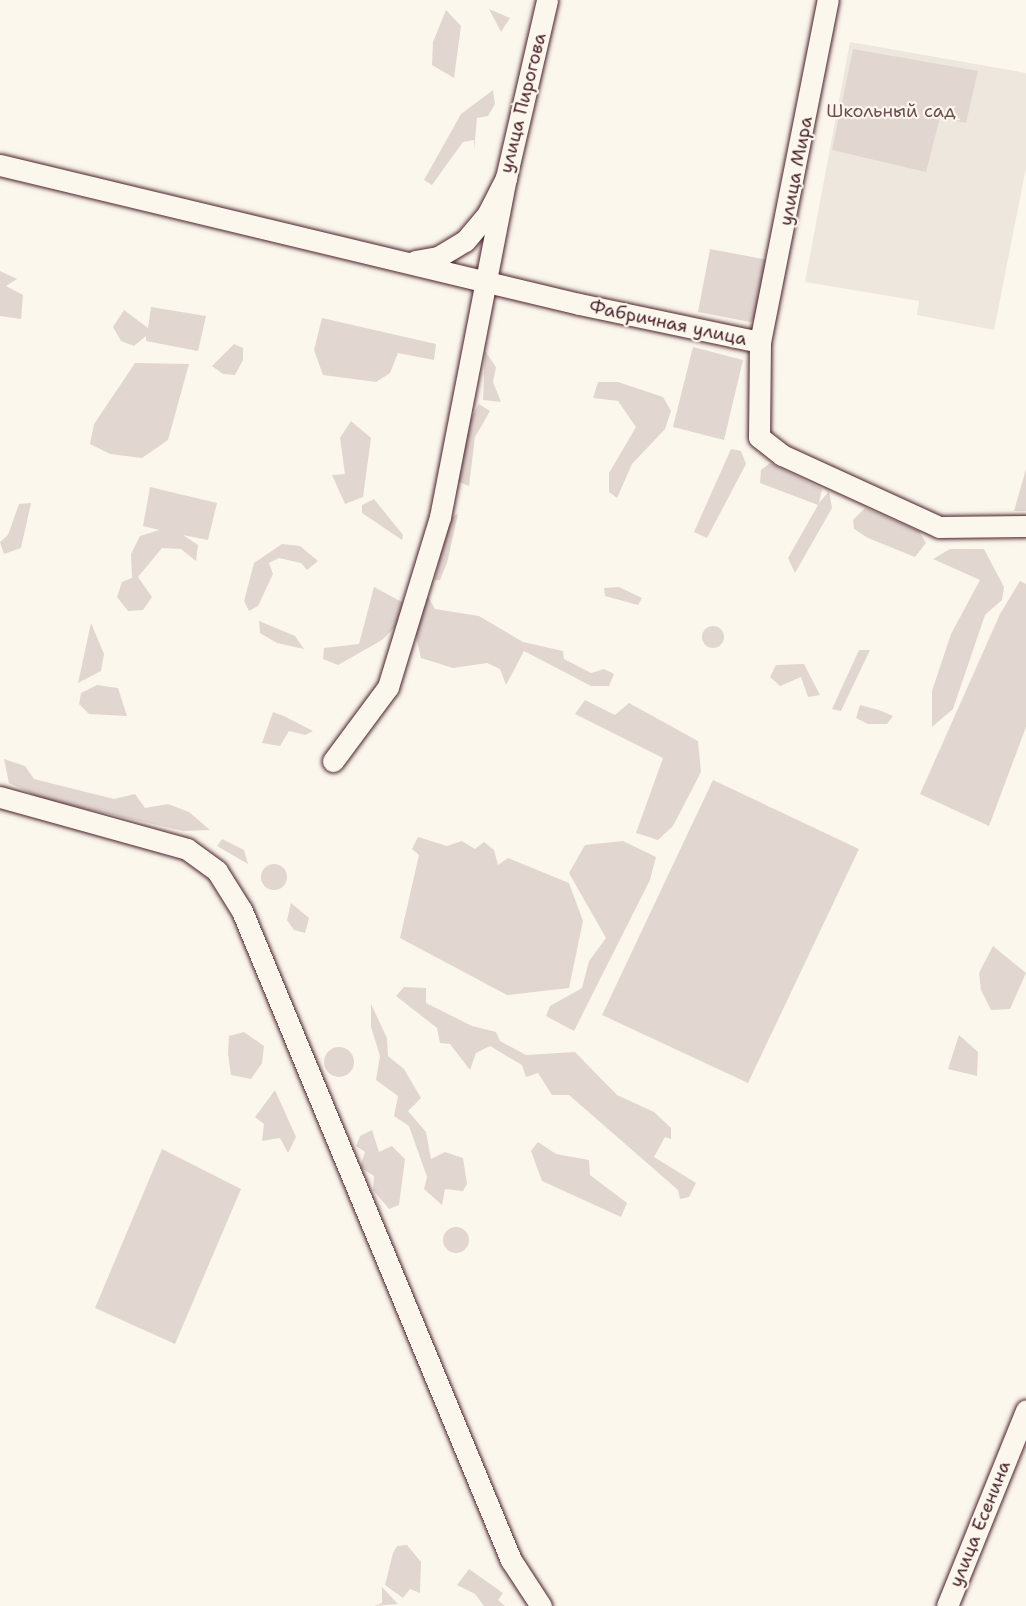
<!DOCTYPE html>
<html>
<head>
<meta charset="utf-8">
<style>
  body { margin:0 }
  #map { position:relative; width:1026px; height:1606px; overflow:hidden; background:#fbf7ec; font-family:"Shantell Sans",sans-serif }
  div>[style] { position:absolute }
  .built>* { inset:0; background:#eee7de }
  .green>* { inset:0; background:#e2d7d0 }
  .round { border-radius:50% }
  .roads { filter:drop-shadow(0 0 2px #4a1f2b) drop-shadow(0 0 2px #4a1f2b) }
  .minor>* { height:21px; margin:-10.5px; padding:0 10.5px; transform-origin:10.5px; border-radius:10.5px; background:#fbf7ec }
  span { translate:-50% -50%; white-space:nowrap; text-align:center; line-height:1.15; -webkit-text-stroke:4.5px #fbf7ec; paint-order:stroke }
  .street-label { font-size:18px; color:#4a1f2b }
  .park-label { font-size:18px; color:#704d54 }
</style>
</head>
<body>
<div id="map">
  <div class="built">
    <i style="clip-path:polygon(850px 42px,1026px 73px,1026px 168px,994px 330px,917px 315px,919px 301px,805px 282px)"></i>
  </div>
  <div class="green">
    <i style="clip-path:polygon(489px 9px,510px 18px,501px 32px)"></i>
    <i style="clip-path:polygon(446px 10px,461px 26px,454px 78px,432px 65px,433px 42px)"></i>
    <i style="clip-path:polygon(853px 49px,978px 71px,966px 123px,940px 118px,926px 172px,832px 150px)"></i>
    <i style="clip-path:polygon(493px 90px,495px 104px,488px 116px,477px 118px,474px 151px,474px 140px,463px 142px,432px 185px,424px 180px,461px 114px)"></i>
    <i style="clip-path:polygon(710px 249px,768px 260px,757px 318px,750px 322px,698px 312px)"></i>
    <i style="clip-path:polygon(0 271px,17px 279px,6px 286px,23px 295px,21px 319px,0 316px)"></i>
    <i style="clip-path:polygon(151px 307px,206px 316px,198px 351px,146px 341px,146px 336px,134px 346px,121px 341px,113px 327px,124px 310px,148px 328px)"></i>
    <i style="clip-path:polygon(322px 318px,436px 344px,434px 360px,398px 353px,390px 373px,376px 382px,323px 375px,314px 350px)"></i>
    <i style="clip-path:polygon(234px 344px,243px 348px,243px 360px,235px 375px,223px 374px,212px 366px)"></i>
    <i style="clip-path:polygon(693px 347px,743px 360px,724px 440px,673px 427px)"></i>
    <i style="clip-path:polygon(485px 351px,496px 367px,493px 382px,501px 402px,483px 400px)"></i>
    <i style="clip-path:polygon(135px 363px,189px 364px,168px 440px,142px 458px,110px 454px,90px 444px,94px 424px)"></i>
    <i style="clip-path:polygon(598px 382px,618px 382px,663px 397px,671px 411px,665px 429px,632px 464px,617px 498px,609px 492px,609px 473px,636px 427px,618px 401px,593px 398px)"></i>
    <i style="clip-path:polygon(479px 404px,490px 411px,475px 437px,469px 486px,454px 480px,465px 430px)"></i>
    <i style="clip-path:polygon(351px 421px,371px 438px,363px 497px,345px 504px,332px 475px,345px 474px,340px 438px)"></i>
    <i style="clip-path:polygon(731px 449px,741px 451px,746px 464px,707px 538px,694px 532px)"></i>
    <i style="clip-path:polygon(770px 463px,822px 489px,819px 503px,829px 491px,832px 508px,795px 573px,788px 558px,818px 505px,760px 483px,761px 470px)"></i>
    <i style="clip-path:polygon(1026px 469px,1026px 511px,1014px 511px)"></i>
    <i style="clip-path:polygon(150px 487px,217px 503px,208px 540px,183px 535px,198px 545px,196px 561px,181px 549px,162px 548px,138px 577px,152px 597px,143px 610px,128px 611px,117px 597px,122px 582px,132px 578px,131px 554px,140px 536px,159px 530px,143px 526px)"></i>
    <i style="clip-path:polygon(374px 499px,403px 535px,402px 540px,362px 513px,362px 505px)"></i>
    <i style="clip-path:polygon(31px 503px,21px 548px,4px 554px,0 542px,8px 535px,19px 504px)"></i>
    <i style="clip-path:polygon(865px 508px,919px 531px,926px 543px,915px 557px,868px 538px,854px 529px,853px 520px)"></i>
    <i style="clip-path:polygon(458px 514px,447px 563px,440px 580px,435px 580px,447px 519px)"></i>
    <i style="clip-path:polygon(282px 544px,300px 546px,318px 561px,307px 570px,301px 563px,279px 558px,269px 563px,273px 574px,258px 606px,249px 611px,244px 601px,254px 563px)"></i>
    <i style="clip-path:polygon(950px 549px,984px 549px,1004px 587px,1002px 600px,985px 615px,953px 709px,932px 727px,932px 691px,951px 634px,980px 580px,933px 559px)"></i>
    <i style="clip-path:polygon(1020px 581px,1026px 584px,1026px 727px,989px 826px,920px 794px,1000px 614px)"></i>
    <i style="clip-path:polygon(374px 587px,402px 602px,427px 595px,435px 609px,479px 616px,523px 642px,563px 651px,564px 659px,591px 673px,604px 669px,614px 674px,609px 686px,591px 686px,524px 651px,506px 685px,500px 669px,487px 663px,453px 668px,421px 658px,416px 636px,400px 622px,382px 640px,338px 665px,323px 659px,324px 648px,359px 644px)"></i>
    <i style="clip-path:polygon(619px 587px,642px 598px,638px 605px,605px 596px,604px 588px)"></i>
    <i style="clip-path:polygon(259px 621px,295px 636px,304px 649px,277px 643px,260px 633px)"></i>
    <i style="clip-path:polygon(91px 623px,104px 654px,101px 671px,78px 683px)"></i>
    <i class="round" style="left:702px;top:626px;width:22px;height:22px"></i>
    <i style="clip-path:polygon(859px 650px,870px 650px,841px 711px,832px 709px)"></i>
    <i style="clip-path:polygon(804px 664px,820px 695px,808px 697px,801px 677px,780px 686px,770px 677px,776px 665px)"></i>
    <i style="clip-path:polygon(97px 685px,118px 688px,127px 716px,89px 714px,79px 704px,81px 693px)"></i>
    <i style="clip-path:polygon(585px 700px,615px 715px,629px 703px,698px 741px,701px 772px,673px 826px,658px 840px,636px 833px,663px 758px,575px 714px)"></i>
    <i style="clip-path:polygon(860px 705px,879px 710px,893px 716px,887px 724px,868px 724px,856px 718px)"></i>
    <i style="clip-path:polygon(273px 712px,284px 716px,313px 731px,305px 735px,289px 731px,280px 746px,262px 743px)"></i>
    <i style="clip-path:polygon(4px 759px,25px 766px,34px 779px,114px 799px,135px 794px,145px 808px,168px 804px,189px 812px,210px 830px,183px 831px,43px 799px,9px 783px)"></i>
    <i style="clip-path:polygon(713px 780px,859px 849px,748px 1083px,602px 1015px)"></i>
    <i style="clip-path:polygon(418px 837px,447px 846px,462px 841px,475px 849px,484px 842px,494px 850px,498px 865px,508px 858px,569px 883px,583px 921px,569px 988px,507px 995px,400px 938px,419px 855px,412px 849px)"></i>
    <i style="clip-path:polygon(222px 839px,244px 850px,248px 864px,217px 846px)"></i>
    <i style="clip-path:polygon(623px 841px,656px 857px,650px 880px,574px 1031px,546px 1016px,550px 1006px,582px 988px,589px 961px,606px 938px,569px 873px,585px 845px)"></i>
    <i class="round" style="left:261px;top:864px;width:26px;height:26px"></i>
    <i style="clip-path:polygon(291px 903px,309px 918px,305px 933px,294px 930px,287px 920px)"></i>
    <i style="clip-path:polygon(993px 946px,1026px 973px,1010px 1009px,991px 1010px,981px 990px,979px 973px)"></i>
    <i style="clip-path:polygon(404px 987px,426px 988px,426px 1003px,472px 1026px,496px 1032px,500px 1041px,526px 1055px,575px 1052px,617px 1095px,654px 1112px,671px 1128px,671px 1139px,665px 1137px,654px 1157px,696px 1183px,689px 1197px,680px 1199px,678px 1190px,569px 1095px,552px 1095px,538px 1073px,526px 1077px,522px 1065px,490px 1046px,476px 1053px,470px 1070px,450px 1044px,440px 1043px,437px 1028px,396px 996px)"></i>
    <i style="clip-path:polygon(371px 1004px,387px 1038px,388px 1056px,404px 1069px,421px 1098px,408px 1111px,426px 1132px,431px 1159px,445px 1152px,463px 1158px,467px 1184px,463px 1191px,445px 1189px,442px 1205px,424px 1189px,427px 1177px,409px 1126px,394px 1116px,398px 1096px,376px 1080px,380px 1056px,371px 1027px)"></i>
    <i style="clip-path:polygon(244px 1032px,264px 1046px,262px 1063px,251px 1079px,231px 1075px,228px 1054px,229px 1036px)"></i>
    <i style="clip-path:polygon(959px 1035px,978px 1052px,977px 1076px,948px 1069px)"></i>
    <i class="round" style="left:324px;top:1047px;width:30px;height:30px"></i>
    <i style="clip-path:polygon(275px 1090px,296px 1137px,288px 1153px,280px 1138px,262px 1141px,264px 1124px,255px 1117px)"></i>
    <i style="clip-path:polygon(372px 1130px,379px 1152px,392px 1146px,405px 1159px,399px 1205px,389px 1209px,373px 1190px,374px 1176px,360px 1167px,365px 1152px,356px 1146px,360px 1136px)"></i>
    <i style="clip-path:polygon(538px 1142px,556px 1154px,589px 1160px,590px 1175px,627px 1203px,621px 1217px,542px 1181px,531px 1151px)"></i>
    <i style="clip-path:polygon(162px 1149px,241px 1189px,175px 1344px,95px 1308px)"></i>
    <i class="round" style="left:443px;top:1227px;width:26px;height:26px"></i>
    <i style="clip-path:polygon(407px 1545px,421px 1562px,420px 1593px,410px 1589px,403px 1598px,385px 1585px,393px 1553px,397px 1546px)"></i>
    <i style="clip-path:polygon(469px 1569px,503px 1593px,498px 1600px,505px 1606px,484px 1606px,475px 1594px,457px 1585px)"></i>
    <i style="clip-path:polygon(382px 1587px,398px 1604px,374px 1606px,382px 1603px)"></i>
  </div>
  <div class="roads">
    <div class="minor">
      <i style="left:0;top:165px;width:595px;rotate:13.5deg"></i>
      <i style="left:579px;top:304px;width:185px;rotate:11.9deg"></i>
      <i style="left:760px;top:342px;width:95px;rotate:90.6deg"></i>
      <i style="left:759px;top:437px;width:29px;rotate:38deg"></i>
      <i style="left:782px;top:455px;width:173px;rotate:24.6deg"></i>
      <i style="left:939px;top:527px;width:87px;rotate:-0.7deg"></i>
      <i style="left:415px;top:261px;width:23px;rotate:-10deg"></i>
      <i style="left:438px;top:257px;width:31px;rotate:-31deg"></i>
      <i style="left:465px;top:241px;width:34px;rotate:-50deg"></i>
      <i style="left:487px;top:215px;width:42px;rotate:-62.8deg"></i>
      <i style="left:506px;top:178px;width:183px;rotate:-77deg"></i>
      <i style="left:760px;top:342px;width:349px;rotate:-78.8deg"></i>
      <i style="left:333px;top:761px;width:92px;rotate:-53.4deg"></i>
      <i style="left:388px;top:687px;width:178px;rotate:-73deg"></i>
      <i style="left:440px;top:517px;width:345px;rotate:-79deg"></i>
      <i style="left:0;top:797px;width:194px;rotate:15.5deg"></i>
      <i style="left:187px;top:849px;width:37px;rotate:36deg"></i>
      <i style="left:217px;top:871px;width:47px;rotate:58deg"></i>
      <i style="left:242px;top:911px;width:703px;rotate:67.49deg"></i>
      <i style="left:511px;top:1560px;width:55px;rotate:56.9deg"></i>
      <i style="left:947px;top:1606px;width:211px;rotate:-68deg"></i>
    </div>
  </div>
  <div class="street-label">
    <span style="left:523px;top:103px;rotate:-76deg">улица Пирогова</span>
    <span style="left:796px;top:171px;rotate:-79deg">улица Мира</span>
    <span style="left:668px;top:323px;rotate:12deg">Фабричная улица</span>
    <span style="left:980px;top:1524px;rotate:-68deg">улица Есенина</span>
  </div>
  <div class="park-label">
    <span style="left:891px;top:111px">Школьный сад</span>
  </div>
</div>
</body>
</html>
